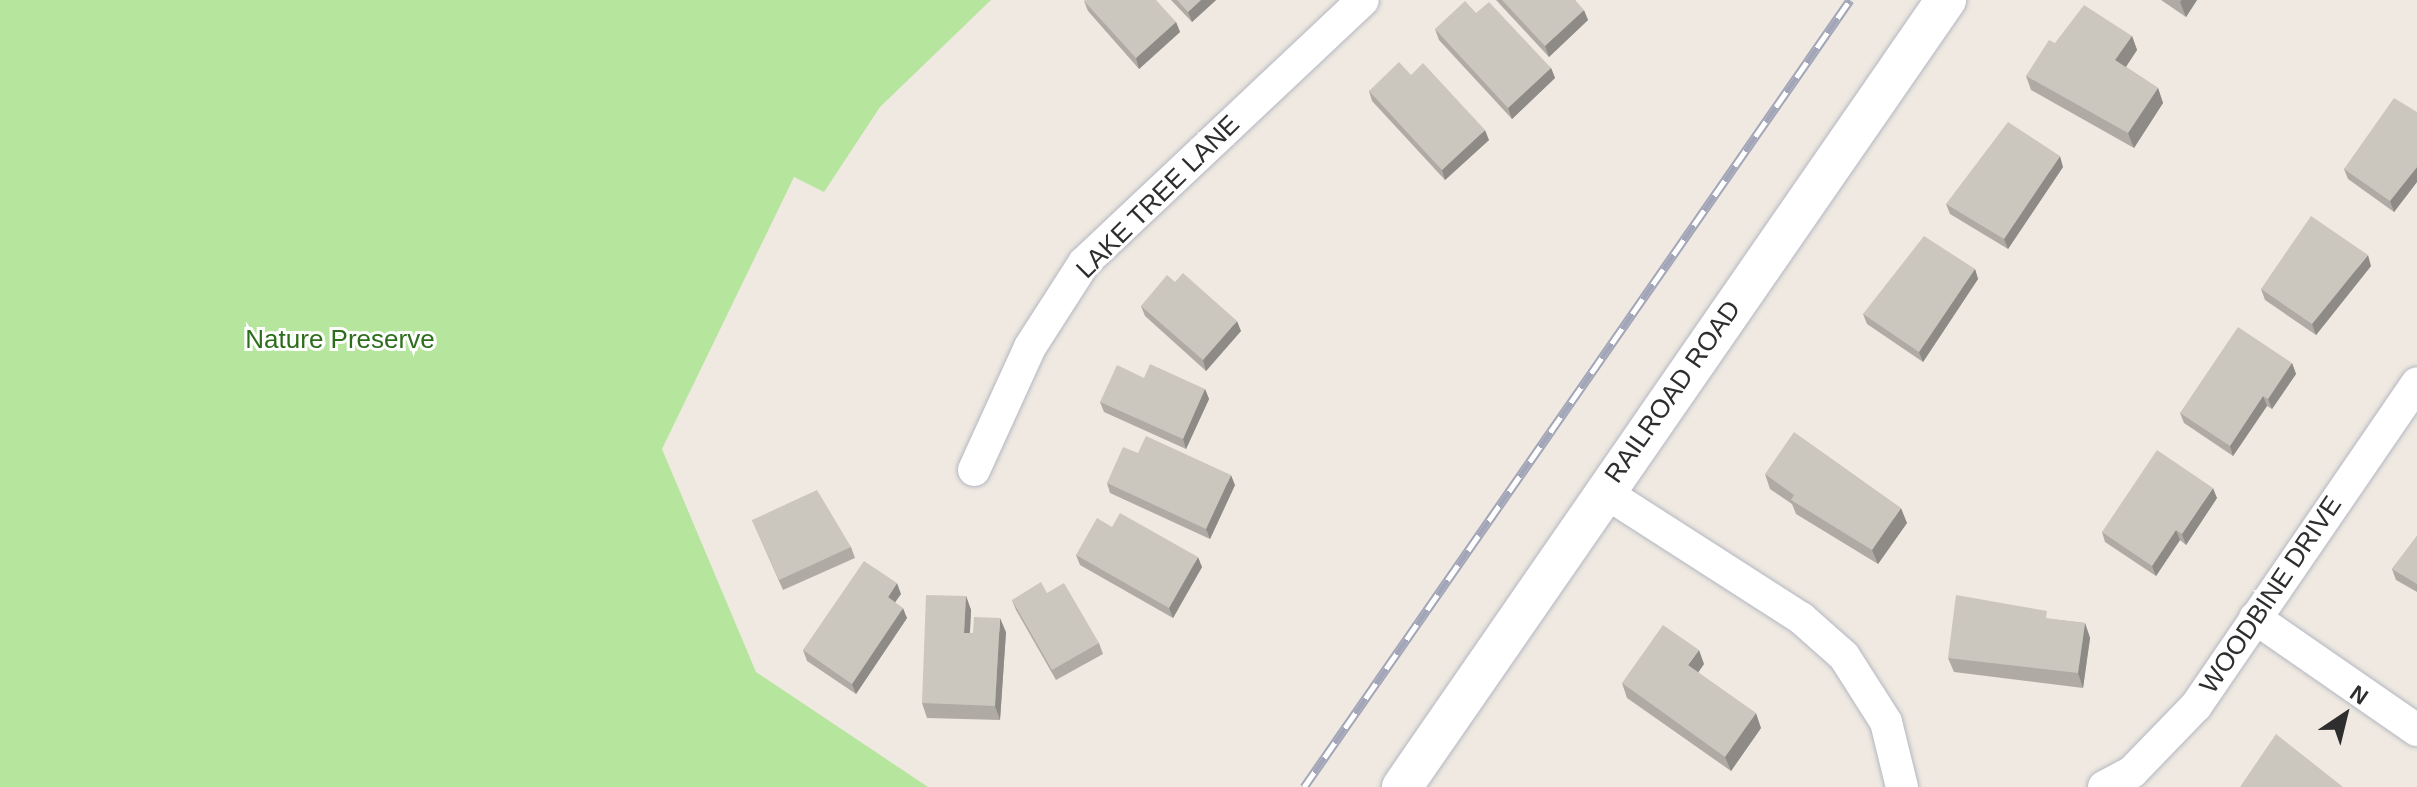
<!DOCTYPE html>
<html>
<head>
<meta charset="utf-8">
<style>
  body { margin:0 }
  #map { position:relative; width:2417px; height:787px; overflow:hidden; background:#efe9e1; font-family:Helvetica,sans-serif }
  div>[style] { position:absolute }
  .green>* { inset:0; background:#b6e59e }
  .roads { filter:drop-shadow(0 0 2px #b4b7c1) drop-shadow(0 0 2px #b4b7c1) }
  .minor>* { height:32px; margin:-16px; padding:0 16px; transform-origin:16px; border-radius:16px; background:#fff }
  .tertiary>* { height:40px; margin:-20px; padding:0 20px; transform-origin:20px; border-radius:20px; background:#fff }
  .rail>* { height:9px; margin-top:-4.5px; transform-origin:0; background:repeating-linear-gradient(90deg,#fff 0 18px,#a3a6b8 0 36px); box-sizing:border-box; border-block:2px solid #a3a6b8 }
  .wall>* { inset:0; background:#afaba4 }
  .shaded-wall>* { inset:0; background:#8e8b86 }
  .building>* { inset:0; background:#cbc7bf }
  span { translate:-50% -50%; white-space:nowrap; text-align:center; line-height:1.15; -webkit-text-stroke:6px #fff; paint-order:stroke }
  .street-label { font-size:26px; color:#2e2e2e }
  .park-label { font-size:26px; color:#2c6e1b }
  .north { position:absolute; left:2305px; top:675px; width:80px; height:80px; -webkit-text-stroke:6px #fff; paint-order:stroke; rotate:35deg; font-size:22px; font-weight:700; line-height:32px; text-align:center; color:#2e2e2e }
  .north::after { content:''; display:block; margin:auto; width:28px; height:36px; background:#2e2e2e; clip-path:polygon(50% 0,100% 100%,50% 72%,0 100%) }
</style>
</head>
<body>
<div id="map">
  <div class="green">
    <i style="clip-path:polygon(0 0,991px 0,880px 107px,824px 192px,794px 177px,662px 449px,756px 672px,928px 787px,0 787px)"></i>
  </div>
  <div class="roads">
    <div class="minor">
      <i style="left:974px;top:470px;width:135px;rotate:-65.5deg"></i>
      <i style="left:1030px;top:347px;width:100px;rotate:-57.3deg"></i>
      <i style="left:1084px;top:263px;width:383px;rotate:-43.3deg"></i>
      <i style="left:1603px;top:491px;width:235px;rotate:32.7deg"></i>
      <i style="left:1801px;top:618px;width:57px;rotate:41.5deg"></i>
      <i style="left:1844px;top:656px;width:78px;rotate:57.5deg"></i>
      <i style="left:1886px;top:722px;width:67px;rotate:76.2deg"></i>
      <i style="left:2255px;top:618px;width:197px;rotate:34.7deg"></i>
      <i style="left:2104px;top:787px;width:32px;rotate:-28deg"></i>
      <i style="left:2132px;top:772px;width:92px;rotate:-45.9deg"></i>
      <i style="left:2196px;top:706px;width:391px;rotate:-55.6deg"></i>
    </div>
    <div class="tertiary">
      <i style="left:1402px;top:787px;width:957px;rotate:-55.35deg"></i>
    </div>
  </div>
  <div class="rail">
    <i style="left:1304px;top:787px;width:958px;rotate:-55.25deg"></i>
  </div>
  <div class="wall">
    <i style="clip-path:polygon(1171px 0,1216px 0,1192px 22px)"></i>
    <i style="clip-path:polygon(1496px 0,1575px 0,1588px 20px,1549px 57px)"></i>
    <i style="clip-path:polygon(2161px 0,2197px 0,2186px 17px)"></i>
    <i style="clip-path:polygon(1084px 1px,1176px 22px,1180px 32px,1139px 69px,1088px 11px)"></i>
    <i style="clip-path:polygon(1476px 13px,1551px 68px,1555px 78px,1512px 119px,1439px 40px,1435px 29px)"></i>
    <i style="clip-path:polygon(2132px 36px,2137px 50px,2126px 67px,2158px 88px,2163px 103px,2134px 148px,2031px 90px,2026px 76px)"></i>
    <i style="clip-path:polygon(1411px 75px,1489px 140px,1445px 180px,1372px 101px,1369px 91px)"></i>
    <i style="clip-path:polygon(2417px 112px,2417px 182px,2394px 212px,2348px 179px,2344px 169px)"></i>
    <i style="clip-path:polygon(2063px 167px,2008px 249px,1950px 214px,1946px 204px)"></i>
    <i style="clip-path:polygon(2371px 266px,2316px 335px,2265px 300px,2261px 289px)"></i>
    <i style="clip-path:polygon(1975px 269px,1978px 279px,1923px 362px,1867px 324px,1863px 314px)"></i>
    <i style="clip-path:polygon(1175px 282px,1241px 331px,1206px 371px,1145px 316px,1141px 306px)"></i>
    <i style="clip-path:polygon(2292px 363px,2296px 374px,2272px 409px,2267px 406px,2233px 456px,2184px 423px,2180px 413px)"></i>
    <i style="clip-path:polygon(1144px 378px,1205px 389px,1209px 399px,1186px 449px,1104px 412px,1100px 402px)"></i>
    <i style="clip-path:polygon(1138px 453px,1235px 485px,1210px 539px,1110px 493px,1107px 483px)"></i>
    <i style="clip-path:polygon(1765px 474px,1907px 523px,1878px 564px,1796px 514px,1792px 504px,1770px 489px)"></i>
    <i style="clip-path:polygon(2217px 498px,2186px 545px,2180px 540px,2156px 576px,2105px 542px,2102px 532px)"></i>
    <i style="clip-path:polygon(752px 520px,851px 547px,855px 558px,783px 590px)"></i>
    <i style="clip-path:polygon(1112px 527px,1202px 567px,1173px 618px,1080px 565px,1076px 555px)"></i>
    <i style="clip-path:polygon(2417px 536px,2417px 592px,2396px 580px,2392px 569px)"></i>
    <i style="clip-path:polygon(1047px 593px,1099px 643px,1103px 654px,1056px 680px,1016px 610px,1012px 600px)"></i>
    <i style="clip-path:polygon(901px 594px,895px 602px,907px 618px,856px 694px,807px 661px,803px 650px)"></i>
    <i style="clip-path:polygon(966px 596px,971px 610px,970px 633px,1006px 632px,1000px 720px,927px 718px,922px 703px)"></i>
    <i style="clip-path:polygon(2050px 619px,2085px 623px,2090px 638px,2083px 688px,1954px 672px,1948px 658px)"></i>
    <i style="clip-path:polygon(1704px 664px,1698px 672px,1761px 728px,1731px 771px,1627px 698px,1622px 683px)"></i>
  </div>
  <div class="shaded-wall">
    <i style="clip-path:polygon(1201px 0,1216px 0,1192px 22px,1188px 12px)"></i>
    <i style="clip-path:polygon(2182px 0,2197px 0,2186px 17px,2180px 2px)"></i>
    <i style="clip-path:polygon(1584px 10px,1588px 20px,1549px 57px,1545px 46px)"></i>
    <i style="clip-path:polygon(1176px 22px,1180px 32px,1139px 69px,1136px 58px)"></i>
    <i style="clip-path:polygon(2132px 36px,2137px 50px,2121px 74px,2115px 60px)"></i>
    <i style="clip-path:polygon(1551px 68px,1555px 78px,1512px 119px,1508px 108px)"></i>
    <i style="clip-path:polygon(2158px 88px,2163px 103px,2134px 148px,2128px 133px)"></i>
    <i style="clip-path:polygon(1485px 130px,1489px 140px,1445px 180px,1442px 170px)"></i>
    <i style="clip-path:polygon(2060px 156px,2063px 167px,2008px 249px,2004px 239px)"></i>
    <i style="clip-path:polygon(2417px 167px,2417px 182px,2394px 212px,2390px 201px)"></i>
    <i style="clip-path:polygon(2368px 255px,2371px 266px,2316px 335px,2312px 324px)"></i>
    <i style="clip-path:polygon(1975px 269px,1978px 279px,1923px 362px,1919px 352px)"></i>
    <i style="clip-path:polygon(1237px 321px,1241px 331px,1206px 371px,1203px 360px)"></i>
    <i style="clip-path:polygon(2292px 363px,2296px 374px,2272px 409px,2268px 399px)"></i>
    <i style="clip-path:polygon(1205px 389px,1209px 399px,1186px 449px,1183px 439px)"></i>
    <i style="clip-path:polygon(2263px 396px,2267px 406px,2233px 456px,2230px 446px)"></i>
    <i style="clip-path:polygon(1231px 475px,1235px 485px,1210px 539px,1206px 529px)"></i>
    <i style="clip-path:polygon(2213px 488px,2217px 498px,2186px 545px,2182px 534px)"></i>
    <i style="clip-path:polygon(1901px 508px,1907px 523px,1878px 564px,1872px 550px)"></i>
    <i style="clip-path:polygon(2176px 530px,2180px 540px,2156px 576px,2152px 566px)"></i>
    <i style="clip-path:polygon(1198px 557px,1202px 567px,1173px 618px,1169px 608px)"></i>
    <i style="clip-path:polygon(897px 583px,901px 594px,891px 608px,888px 597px)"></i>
    <i style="clip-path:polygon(966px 596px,971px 610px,969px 647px,964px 633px)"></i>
    <i style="clip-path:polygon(903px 608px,907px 618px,856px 694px,852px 684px)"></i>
    <i style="clip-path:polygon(1000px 618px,1006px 632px,1000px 720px,995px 706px)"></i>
    <i style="clip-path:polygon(2085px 623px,2090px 638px,2083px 688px,2078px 673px)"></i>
    <i style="clip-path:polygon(1699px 650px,1704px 664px,1693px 680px,1688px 665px)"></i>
    <i style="clip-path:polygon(1756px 713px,1761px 728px,1731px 771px,1725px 757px)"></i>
  </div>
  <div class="building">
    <i style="clip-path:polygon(1085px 0,1156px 0,1176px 22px,1136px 58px,1084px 1px)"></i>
    <i style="clip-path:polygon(1177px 0,1201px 0,1188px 12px)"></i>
    <i style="clip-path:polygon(1502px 0,1575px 0,1584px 10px,1545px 46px)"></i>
    <i style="clip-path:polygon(1465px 1px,1476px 13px,1489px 2px,1551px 68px,1508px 108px,1435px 29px)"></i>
    <i style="clip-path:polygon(2084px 5px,2132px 36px,2115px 60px,2158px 88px,2128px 133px,2026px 76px,2049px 40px,2055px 43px)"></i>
    <i style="clip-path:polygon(1399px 62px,1411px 75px,1423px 63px,1485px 130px,1442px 170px,1369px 91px)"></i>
    <i style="clip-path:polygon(2394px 98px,2417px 112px,2417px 167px,2390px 201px,2344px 169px)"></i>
    <i style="clip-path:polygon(2008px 122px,2060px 156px,2004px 239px,1946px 204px)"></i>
    <i style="clip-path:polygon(2311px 216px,2368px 255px,2312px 324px,2261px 289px)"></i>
    <i style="clip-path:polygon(1924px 236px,1975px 269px,1919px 352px,1863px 314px)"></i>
    <i style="clip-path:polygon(1183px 273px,1237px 321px,1203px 360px,1141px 306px,1167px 275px,1175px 282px)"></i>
    <i style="clip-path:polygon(2238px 327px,2292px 363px,2268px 399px,2263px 396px,2230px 446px,2180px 413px)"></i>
    <i style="clip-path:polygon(1150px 364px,1205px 389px,1183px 439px,1100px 402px,1117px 365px,1144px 378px)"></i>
    <i style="clip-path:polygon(1794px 432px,1901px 508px,1872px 550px,1791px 500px,1794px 495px,1765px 474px)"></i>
    <i style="clip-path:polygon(1146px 436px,1231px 475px,1206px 529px,1107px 483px,1123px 447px,1138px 453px)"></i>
    <i style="clip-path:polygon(2157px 450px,2213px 488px,2182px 534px,2176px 530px,2152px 566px,2102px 532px)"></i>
    <i style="clip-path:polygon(817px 490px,851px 547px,779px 580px,752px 520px)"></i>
    <i style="clip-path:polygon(1120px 513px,1198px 557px,1169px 608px,1076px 555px,1097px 518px,1112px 527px)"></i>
    <i style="clip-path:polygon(2417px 536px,2417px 584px,2392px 569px)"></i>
    <i style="clip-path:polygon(864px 561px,897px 583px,888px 597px,903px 608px,852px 684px,803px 650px)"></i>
    <i style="clip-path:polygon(1041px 582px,1047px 593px,1064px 583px,1099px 643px,1052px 670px,1012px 600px)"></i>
    <i style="clip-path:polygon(926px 595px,966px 596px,964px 633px,973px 633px,974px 617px,1000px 618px,995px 706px,922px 703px)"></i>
    <i style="clip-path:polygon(1956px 595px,2047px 611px,2046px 618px,2085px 623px,2078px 673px,1948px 658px)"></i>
    <i style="clip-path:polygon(1663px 625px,1699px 650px,1688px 665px,1756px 713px,1725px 757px,1622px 683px)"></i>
    <i style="clip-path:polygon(2276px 734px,2343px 787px,2240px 787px)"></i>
  </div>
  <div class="street-label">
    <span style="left:1158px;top:197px;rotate:-45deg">LAKE TREE LANE</span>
    <span style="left:1673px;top:392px;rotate:-55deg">RAILROAD ROAD</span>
    <span style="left:2271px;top:595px;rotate:-56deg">WOODBINE DRIVE</span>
  </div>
  <div class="park-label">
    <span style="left:340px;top:340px">Nature Preserve</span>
  </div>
  <div class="north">N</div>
</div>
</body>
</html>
